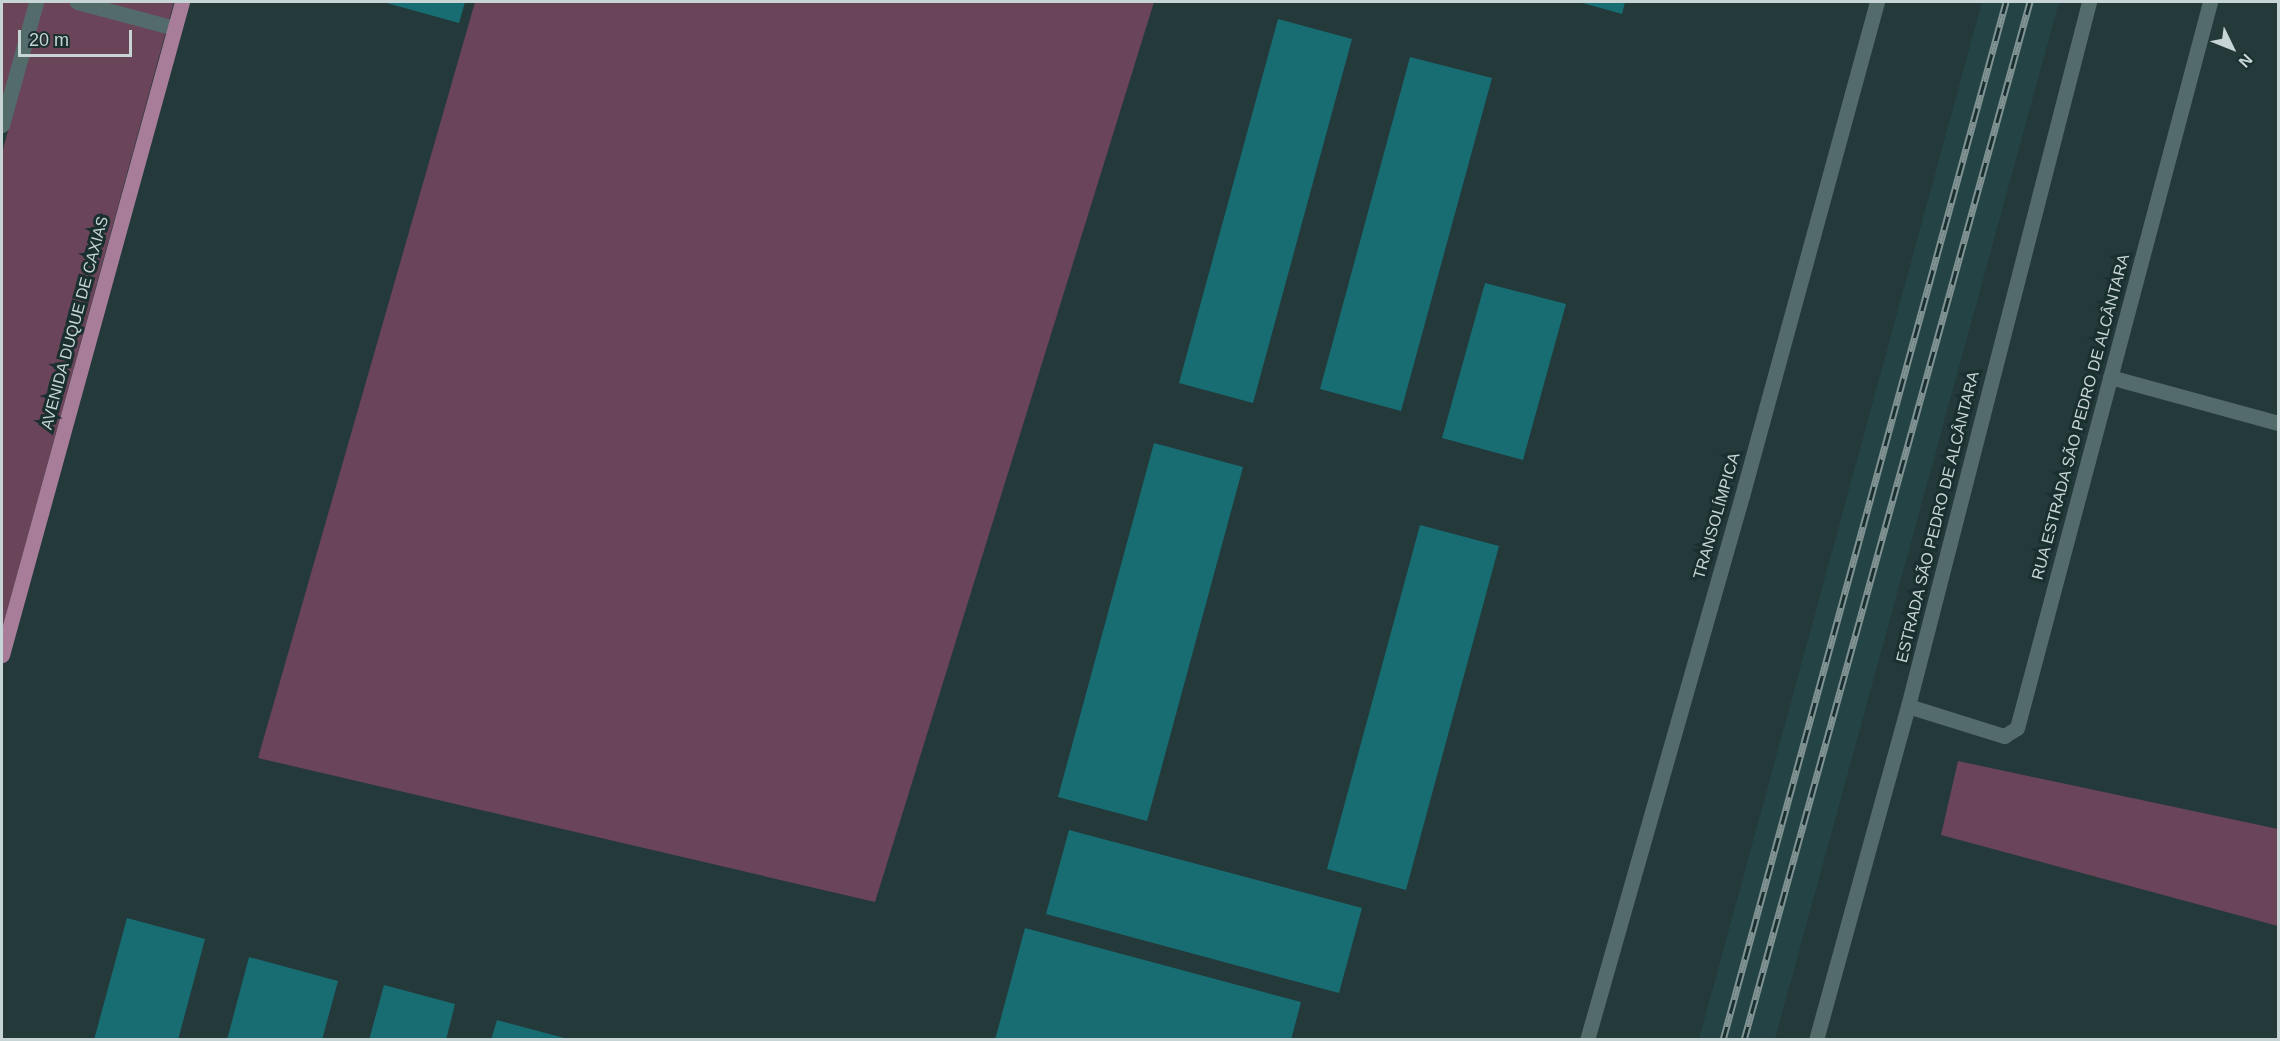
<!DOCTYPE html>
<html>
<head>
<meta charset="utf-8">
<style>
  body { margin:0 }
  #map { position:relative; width:2280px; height:1041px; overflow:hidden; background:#24393a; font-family:Helvetica,sans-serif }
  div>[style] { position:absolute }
  .built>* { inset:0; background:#244345 }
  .green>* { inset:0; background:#6a4458 }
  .building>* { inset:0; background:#186d73 }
  .lane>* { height:15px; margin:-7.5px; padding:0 7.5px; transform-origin:7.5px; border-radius:7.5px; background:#546b6c }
  .street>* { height:15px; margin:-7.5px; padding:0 7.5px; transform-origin:7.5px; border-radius:7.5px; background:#546b6c }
  .secondary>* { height:15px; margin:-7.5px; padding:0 7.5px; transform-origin:7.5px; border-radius:7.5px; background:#546b6c }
  .primary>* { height:15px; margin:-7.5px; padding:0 7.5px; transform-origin:7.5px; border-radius:7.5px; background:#a87d9a }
  .rail>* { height:7px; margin-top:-3.5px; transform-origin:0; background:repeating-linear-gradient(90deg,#1a2f30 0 14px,#819293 0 28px); box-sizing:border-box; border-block:2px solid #819293 }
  span { translate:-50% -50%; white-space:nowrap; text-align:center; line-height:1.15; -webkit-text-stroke:6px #1a2f30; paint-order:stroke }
  .street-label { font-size:16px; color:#c8d5d6 }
  .frame { position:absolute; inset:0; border:3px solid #c8d5d6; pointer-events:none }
  .north { position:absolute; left:2202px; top:18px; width:60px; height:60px; -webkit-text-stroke:4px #1a2f30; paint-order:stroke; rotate:133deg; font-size:16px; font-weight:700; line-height:24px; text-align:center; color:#c8d5d6 }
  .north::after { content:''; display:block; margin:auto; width:21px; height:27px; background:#c8d5d6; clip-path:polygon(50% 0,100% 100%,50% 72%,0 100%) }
  .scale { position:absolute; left:18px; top:30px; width:114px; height:27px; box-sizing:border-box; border:3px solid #c8d5d6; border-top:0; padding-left:8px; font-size:18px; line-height:21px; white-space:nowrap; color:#c8d5d6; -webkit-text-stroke:4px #1a2f30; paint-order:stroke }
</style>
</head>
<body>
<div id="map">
  <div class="built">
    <i style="clip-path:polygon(1982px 2px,2059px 2px,1775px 1039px,1699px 1039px)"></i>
  </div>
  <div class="green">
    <i style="clip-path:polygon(2px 2px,36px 2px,2px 125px)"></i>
    <i style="clip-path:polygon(43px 2px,174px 2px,2px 630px,2px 153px)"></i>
    <i style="clip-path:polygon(475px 2px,1154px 2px,875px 902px,258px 758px)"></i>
    <i style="clip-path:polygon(1958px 761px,2278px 829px,2278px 926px,1941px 835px)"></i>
  </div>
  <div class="building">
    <i style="clip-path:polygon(383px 2px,465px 2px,459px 23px)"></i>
    <i style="clip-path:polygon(1579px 2px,1625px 2px,1622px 14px)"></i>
    <i style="clip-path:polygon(1278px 19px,1352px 39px,1253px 403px,1179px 383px)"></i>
    <i style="clip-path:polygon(1410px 57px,1492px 78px,1401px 411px,1320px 389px)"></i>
    <i style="clip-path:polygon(1485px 283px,1566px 304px,1523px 460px,1442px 438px)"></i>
    <i style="clip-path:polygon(1154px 443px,1243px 467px,1147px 821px,1058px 797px)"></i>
    <i style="clip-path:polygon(1420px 525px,1499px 546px,1406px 890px,1327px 869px)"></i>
    <i style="clip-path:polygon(1069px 830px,1362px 908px,1339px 993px,1046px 914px)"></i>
    <i style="clip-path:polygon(127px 918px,205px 939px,178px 1040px,94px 1040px)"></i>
    <i style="clip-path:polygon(1025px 928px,1301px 1002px,1291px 1040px,995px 1040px)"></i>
    <i style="clip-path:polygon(249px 957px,338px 981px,322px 1040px,227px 1040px)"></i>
    <i style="clip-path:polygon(384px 985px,455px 1004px,446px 1040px,369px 1040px)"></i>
    <i style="clip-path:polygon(497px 1020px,568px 1039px,568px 1040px,491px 1040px)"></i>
  </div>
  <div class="lane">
    <i style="left:2px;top:125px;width:128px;rotate:-74.5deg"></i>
    <i style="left:1587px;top:1040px;width:566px;rotate:-74.1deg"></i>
    <i style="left:1742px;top:496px;width:512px;rotate:-74.72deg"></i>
  </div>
  <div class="street">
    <i style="left:77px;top:2px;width:101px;rotate:14.9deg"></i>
    <i style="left:2110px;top:377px;width:174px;rotate:15.3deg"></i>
    <i style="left:1908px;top:706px;width:101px;rotate:17.4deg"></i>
    <i style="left:2004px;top:736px;width:15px;rotate:-32deg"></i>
    <i style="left:2017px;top:728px;width:751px;rotate:-75.11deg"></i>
  </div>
  <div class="secondary">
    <i style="left:1816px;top:1040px;width:346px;rotate:-74.6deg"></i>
    <i style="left:1908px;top:706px;width:727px;rotate:-75.58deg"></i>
  </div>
  <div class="primary">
    <i style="left:2px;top:655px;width:677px;rotate:-74.59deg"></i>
  </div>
  <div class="rail">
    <i style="left:1723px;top:1040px;width:1076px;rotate:-74.75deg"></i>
    <i style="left:1744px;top:1040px;width:1077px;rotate:-74.6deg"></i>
  </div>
  <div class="street-label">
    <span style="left:75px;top:323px;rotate:-75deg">AVENIDA DUQUE DE CAXIAS</span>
    <span style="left:2081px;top:417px;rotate:-75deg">RUA ESTRADA SÃO PEDRO DE ALCÂNTARA</span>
    <span style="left:1717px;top:516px;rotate:-74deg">TRANSOLÍMPICA</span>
    <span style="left:1938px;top:517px;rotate:-76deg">ESTRADA SÃO PEDRO DE ALCÂNTARA</span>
  </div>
  <div class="frame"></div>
  <div class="north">N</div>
  <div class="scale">20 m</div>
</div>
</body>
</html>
